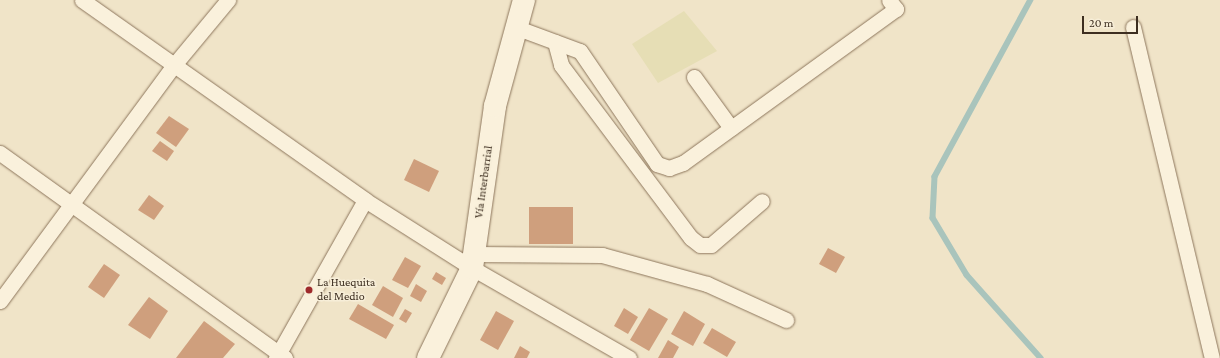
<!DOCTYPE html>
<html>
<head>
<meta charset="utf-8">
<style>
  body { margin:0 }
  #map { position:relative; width:1220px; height:358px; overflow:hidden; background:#f0e4c8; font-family:"Crimson Pro",serif }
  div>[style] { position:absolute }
  .farmland>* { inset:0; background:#e6deb5 }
  .stream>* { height:5.5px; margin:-2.75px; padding:0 2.75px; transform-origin:2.75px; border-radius:2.75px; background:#a9c4bc }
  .building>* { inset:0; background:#cf9f7d }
  .roads { filter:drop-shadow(0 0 1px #8d765c) drop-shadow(0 0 1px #8d765c) }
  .minor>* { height:15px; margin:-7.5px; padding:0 7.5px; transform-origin:7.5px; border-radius:7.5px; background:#faf1dc }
  .secondary>* { height:22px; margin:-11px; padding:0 11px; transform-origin:11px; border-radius:11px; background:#faf1dc }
  .dots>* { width:11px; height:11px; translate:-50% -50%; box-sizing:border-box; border:2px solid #f7eed8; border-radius:50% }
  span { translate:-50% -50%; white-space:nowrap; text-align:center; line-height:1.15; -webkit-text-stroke:3px #f7eed8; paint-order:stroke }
  .street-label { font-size:12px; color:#3d2e20 }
  .poi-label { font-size:12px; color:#3d2e20 }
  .left { translate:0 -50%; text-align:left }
  .scale { position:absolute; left:1082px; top:16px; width:56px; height:18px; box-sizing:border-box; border:2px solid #3d2e20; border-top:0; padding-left:5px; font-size:12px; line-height:14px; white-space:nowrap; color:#3d2e20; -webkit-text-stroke:3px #f7eed8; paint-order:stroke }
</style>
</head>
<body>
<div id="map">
  <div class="farmland">
    <i style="clip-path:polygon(684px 11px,717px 51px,658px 83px,632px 44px)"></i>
  </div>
  <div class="stream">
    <i style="left:1031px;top:0;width:201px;rotate:118.5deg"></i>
    <i style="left:935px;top:177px;width:41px;rotate:92.8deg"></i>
    <i style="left:933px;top:218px;width:66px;rotate:59.2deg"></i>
    <i style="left:967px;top:275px;width:111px;rotate:48.3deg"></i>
  </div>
  <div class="building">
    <i style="clip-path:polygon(169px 116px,189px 129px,176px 147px,156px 133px)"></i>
    <i style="clip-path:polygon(160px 141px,174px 151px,167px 161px,152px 151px)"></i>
    <i style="clip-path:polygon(414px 159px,439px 171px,429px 192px,404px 180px)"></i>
    <i style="clip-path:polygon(149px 195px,164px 206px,154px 220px,138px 210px)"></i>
    <i style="clip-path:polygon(529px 207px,573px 207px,573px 244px,529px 244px)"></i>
    <i style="clip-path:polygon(828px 248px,845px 257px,836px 273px,819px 264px)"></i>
    <i style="clip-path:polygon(405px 257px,421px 266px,408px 288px,392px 280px)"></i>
    <i style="clip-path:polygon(104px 264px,120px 275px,104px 298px,88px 287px)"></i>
    <i style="clip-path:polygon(436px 272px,446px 278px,442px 285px,432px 279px)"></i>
    <i style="clip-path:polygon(416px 284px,427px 291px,421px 302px,410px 296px)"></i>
    <i style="clip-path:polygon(383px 286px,403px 298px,393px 317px,372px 305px)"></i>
    <i style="clip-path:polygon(149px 297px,168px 311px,150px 339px,128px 325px)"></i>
    <i style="clip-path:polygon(358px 304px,394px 325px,386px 339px,349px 319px)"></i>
    <i style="clip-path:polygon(624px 308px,638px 317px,628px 334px,614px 326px)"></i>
    <i style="clip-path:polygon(649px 308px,668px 319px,649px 351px,630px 340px)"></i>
    <i style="clip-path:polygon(405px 309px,412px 313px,406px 323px,399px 319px)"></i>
    <i style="clip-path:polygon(496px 311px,514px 321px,498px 350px,480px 340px)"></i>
    <i style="clip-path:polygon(684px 311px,705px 324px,693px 346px,671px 334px)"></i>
    <i style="clip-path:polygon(204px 321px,235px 344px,223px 358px,176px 358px)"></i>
    <i style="clip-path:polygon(712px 328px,736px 342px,727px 357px,703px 343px)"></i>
    <i style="clip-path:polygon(668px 340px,679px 347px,673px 358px,658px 358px)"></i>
    <i style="clip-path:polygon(520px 346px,530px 352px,527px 358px,514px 358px)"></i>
  </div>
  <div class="roads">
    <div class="minor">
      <i style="left:82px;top:0;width:347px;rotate:35.2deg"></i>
      <i style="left:365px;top:200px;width:127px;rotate:32.4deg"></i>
      <i style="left:472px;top:268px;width:181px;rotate:29.8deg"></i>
      <i style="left:515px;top:27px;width:69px;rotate:20.3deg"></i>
      <i style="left:580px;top:51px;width:137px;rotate:55.7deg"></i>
      <i style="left:657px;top:164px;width:13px;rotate:18deg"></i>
      <i style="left:669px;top:168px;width:15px;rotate:-20deg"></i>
      <i style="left:683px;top:163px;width:263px;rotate:-35.9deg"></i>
      <i style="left:896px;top:9px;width:11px;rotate:-128deg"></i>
      <i style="left:1133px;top:27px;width:340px;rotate:76.6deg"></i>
      <i style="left:555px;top:42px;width:24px;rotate:75deg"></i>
      <i style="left:561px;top:65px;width:216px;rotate:53.1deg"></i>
      <i style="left:691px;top:238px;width:11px;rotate:38deg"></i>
      <i style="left:700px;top:245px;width:11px"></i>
      <i style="left:711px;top:245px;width:67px;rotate:-40.8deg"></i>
      <i style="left:694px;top:77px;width:63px;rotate:54deg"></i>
      <i style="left:0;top:153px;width:351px;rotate:35.7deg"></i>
      <i style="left:474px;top:254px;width:128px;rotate:0.4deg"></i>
      <i style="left:602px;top:255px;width:109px;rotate:15.4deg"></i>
      <i style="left:707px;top:284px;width:87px;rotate:24.5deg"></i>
      <i style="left:0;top:301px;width:293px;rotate:-53.6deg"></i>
      <i style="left:174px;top:65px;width:85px;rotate:-50.3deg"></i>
      <i style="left:276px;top:358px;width:181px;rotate:-60.6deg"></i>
    </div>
    <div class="secondary">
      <i style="left:428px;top:358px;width:100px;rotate:-63.9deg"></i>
      <i style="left:472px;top:268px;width:164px;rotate:-81.9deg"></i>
      <i style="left:495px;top:106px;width:110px;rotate:-74.7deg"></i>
    </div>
  </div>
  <div class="dots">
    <i style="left:309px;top:290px;background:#9e2a2b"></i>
  </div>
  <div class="street-label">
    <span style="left:484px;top:182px;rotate:-82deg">Vía Interbarrial</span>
  </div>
  <div class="poi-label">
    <span class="left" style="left:317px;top:290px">La Huequita<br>del Medio</span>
  </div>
  <div class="scale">20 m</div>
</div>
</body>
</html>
